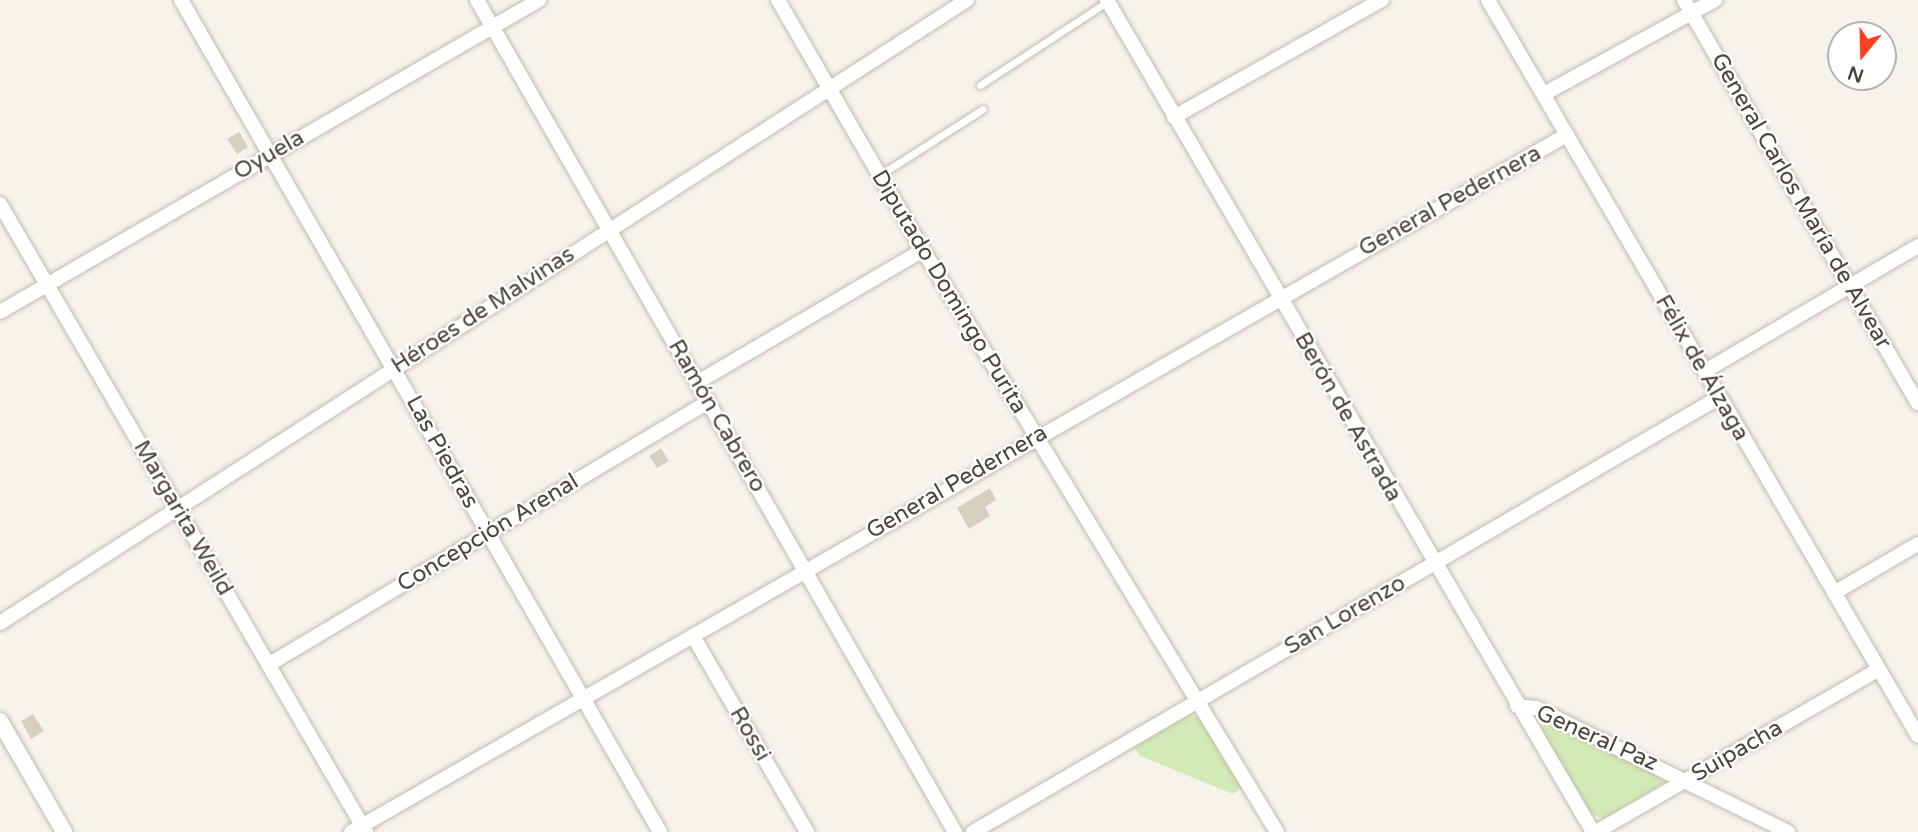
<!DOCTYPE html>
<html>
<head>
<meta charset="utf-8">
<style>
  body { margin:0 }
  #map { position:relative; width:1918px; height:832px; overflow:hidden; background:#f6f3ec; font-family:"Varela Round",sans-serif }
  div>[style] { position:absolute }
  .green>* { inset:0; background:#d2eab5 }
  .building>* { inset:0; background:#d8cfc1 }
  .roads { filter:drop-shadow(0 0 2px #c2bbae) drop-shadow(0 0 2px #c2bbae) }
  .service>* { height:7px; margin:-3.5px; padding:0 3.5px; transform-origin:3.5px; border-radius:3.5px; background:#fff }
  .minor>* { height:14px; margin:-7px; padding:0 7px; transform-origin:7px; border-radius:7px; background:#fff }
  .tertiary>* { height:16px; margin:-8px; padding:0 8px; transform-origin:8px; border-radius:8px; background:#fff }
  span { translate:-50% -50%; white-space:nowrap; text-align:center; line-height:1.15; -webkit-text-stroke:5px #fff; paint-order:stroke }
  .street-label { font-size:23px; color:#4b4439 }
  .north { position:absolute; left:1827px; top:21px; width:70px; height:70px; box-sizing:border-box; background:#fff; border:2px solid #b7b4b0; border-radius:50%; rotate:199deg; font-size:19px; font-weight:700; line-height:28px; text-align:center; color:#4b4439 }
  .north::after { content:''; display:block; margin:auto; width:24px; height:32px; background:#fc3f1d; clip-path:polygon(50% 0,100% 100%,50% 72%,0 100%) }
</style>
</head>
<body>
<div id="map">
  <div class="green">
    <i style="clip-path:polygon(1187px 715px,1200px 718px,1242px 788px,1233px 794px,1140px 756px,1133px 746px)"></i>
    <i style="clip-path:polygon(1546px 719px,1664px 778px,1662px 784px,1604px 819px,1591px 814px,1541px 731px)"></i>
  </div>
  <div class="building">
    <i style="clip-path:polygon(239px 132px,248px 147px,237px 154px,227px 139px)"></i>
    <i style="clip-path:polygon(661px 448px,669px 461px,657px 468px,649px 456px)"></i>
    <i style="clip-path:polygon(990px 488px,996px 500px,985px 507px,990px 516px,969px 529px,957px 508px)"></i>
    <i style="clip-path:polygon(33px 714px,44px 731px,31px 739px,21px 721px)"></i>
  </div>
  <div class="roads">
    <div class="service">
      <i style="left:980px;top:85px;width:152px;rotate:-33.2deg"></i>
      <i style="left:880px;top:175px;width:122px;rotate:-32.7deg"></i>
    </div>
    <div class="minor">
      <i style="left:181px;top:0;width:960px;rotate:60.07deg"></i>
      <i style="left:477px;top:0;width:960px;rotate:60.12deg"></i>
      <i style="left:778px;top:0;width:289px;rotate:59.9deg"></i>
      <i style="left:923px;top:250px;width:681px;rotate:58.69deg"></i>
      <i style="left:1107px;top:0;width:964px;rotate:59.71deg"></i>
      <i style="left:1488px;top:0;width:852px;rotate:59.7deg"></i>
      <i style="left:1684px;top:0;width:466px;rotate:59.9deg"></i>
      <i style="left:1544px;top:94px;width:195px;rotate:-28.8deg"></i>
      <i style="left:1174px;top:117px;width:239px;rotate:-29.4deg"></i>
      <i style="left:0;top:204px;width:727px;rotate:59.77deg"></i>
      <i style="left:0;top:312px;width:623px;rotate:-30.06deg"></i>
      <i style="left:1705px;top:371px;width:247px;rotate:-30.4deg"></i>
      <i style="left:698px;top:382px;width:261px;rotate:-30.4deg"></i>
      <i style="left:1834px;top:593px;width:97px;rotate:-30.3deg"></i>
      <i style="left:0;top:623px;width:1150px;rotate:-32.79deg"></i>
      <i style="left:693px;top:636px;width:227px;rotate:59.8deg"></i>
      <i style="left:268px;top:665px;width:513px;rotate:-30.87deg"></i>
      <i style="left:1517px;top:706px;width:19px;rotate:6deg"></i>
      <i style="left:1536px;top:708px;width:281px;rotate:26.2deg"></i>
      <i style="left:351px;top:832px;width:1399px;rotate:-29.83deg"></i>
      <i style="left:973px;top:832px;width:862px;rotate:-30.22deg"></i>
      <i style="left:1596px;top:832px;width:325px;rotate:-29.9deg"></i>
    </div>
    <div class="tertiary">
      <i style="left:0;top:721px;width:128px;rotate:60deg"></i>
    </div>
  </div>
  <div class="street-label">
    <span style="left:269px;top:155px;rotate:-30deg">Oyuela</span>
    <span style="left:1450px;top:201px;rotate:-29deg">General Pedernera</span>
    <span style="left:1801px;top:201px;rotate:60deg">General Carlos María de Alvear</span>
    <span style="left:949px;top:292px;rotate:59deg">Diputado Domingo Purita</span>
    <span style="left:483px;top:310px;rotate:-33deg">Héroes de Malvinas</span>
    <span style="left:1702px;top:368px;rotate:60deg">Félix de Álzaga</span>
    <span style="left:717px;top:416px;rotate:60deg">Ramón Cabrero</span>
    <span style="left:1348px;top:417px;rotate:60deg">Berón de Astrada</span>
    <span style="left:442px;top:452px;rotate:61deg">Las Piedras</span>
    <span style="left:957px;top:482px;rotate:-30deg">General Pedernera</span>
    <span style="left:183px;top:518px;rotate:60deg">Margarita Weild</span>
    <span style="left:488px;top:533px;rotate:-31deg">Concepción Arenal</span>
    <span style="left:1345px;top:615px;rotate:-30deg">San Lorenzo</span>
    <span style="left:750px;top:734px;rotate:60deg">Rossi</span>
    <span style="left:1597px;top:738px;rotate:24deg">General Paz</span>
    <span style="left:1737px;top:751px;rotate:-30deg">Suipacha</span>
  </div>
  <div class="north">N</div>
</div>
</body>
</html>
